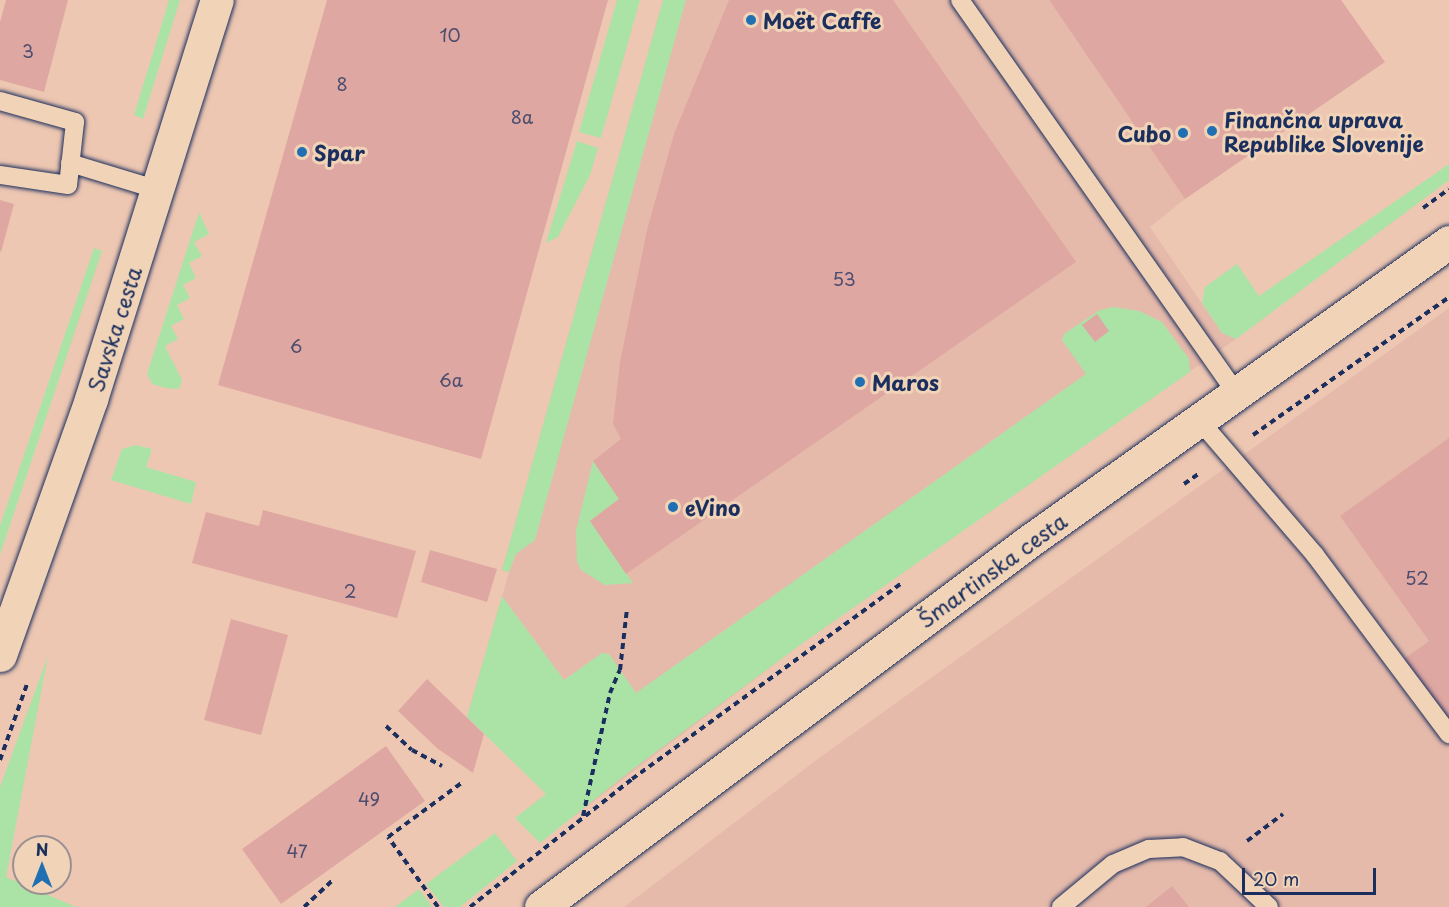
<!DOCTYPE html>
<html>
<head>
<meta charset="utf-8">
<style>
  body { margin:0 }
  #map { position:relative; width:1449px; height:907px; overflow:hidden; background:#eec7b2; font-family:"Playpen Sans",sans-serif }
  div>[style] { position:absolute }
  .built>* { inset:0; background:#e6baab }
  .green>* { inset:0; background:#abe3a7 }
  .building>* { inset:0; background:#dfa7a2 }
  .path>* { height:4px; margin-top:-2px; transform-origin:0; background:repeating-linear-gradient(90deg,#1b2f5e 0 6px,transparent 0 10.5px) }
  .roads { filter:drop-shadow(0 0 2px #1b2f5e) drop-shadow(0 0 2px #1b2f5e) }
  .lane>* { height:18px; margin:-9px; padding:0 9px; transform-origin:9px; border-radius:9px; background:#f1d3b7 }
  .secondary>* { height:33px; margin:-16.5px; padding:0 16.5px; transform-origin:16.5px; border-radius:16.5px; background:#f1d3b7 }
  .primary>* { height:33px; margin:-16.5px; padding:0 16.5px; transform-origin:16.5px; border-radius:16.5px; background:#f1d3b7 }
  .dots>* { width:16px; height:16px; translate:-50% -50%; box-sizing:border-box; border:3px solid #f1d3b7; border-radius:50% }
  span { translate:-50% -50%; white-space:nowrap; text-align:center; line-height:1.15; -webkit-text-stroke:6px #f1d3b7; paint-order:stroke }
  .number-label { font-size:18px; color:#4c4d6f }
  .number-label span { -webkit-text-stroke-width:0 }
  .poi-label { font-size:21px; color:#1b2f5e; font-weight:700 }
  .left { translate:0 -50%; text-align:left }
  .right { translate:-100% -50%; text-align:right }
  .street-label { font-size:21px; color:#1b2f5e }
  .north { position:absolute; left:12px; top:835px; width:60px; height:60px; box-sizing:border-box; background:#f1d3b7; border:2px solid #9b9193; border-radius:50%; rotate:0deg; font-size:16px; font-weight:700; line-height:24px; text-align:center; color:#1b2f5e }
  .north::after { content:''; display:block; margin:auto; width:21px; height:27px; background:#1f6fb2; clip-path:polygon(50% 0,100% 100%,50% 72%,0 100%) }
  .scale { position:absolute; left:1242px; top:868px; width:134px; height:27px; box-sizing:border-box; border:3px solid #1b2f5e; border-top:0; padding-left:8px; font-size:18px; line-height:21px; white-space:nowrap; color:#1b2f5e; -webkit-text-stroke:4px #f1d3b7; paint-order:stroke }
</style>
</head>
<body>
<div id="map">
  <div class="built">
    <i style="clip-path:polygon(663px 0,1049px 0,1185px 199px,1150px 227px,1222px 333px,1236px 339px,800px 645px,572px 818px,467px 717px,509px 572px,502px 570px)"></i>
    <i style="clip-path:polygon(1449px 308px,1449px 907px,624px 907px,819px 758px)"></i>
  </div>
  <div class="green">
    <i style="clip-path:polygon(169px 0,180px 0,143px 119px,134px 115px)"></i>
    <i style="clip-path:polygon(617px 0,640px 0,601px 138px,579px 132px)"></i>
    <i style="clip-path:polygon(663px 0,686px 0,535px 540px,516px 554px,509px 572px,502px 570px)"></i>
    <i style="clip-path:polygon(577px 141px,598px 148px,590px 175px,558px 237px,546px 243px)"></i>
    <i style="clip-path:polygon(1449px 164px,1449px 180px,1236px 339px,1222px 333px,1202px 303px,1205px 287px,1237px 264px,1259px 296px)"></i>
    <i style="clip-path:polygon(199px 212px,209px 234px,194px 242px,202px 256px,189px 263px,196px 278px,183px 285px,190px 298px,177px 305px,184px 319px,171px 326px,178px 339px,165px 346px,182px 380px,179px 389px,166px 388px,152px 384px,147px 374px)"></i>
    <i style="clip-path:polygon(94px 248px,102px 251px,0 555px,0 526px)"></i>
    <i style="clip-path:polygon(1114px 307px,1139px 311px,1162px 322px,1189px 359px,1190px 372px,800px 645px,629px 772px,540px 843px,515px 818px,546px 794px,467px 717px,502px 596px,564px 680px,602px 653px,609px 654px,636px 693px,1086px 374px,1062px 340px,1064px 334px,1100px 310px)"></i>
    <i style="clip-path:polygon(136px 445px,152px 449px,146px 467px,196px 482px,191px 504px,111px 480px,122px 449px)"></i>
    <i style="clip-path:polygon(593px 461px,619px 499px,590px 521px,633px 583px,605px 585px,581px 570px,577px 561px,576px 531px)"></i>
    <i style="clip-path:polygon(48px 656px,6px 877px,76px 907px,0 907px,0 787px)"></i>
    <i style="clip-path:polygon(495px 833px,517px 861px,460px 907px,444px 907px,426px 884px)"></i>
    <i style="clip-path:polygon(419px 889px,432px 907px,395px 907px)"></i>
  </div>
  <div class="building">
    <i style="clip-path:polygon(6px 0,68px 0,44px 92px,0 80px,0 22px)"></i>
    <i style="clip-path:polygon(327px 0,608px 0,481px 459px,218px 385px)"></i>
    <i style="clip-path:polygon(729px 0,893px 0,1076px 262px,626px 574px,590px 521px,619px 499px,593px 461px,621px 439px,613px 424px,620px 362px,647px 230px,674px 134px)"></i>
    <i style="clip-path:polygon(1049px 0,1341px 0,1385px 62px,1185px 199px)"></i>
    <i style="clip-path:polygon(0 200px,14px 204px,1px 252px,0 251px)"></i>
    <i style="clip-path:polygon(1097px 314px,1109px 331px,1095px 342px,1082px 325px)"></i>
    <i style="clip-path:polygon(1449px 438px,1449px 727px,1401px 661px,1429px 641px,1340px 516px)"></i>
    <i style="clip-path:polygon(263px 510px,416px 551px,397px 618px,192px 563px,206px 512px,259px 526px)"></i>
    <i style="clip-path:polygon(430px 550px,497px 569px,487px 602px,421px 582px)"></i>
    <i style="clip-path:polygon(231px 619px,288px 635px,261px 735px,204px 720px)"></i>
    <i style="clip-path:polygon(427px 679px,484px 734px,473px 773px,438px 749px,398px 711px)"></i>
    <i style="clip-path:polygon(386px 746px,425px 801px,281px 904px,242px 849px)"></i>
    <i style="clip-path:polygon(1172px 886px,1189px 907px,1146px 907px)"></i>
  </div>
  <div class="path">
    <i style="left:1423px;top:208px;width:32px;rotate:-36deg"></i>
    <i style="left:1253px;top:435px;width:240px;rotate:-35.1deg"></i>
    <i style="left:1184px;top:484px;width:19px;rotate:-35deg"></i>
    <i style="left:386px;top:726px;width:35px;rotate:43deg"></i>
    <i style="left:412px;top:750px;width:34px;rotate:28deg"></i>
    <i style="left:0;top:760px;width:81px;rotate:-70.4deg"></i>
    <i style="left:583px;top:816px;width:126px;rotate:-77.6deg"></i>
    <i style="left:610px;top:693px;width:25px;rotate:-67deg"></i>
    <i style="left:620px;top:670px;width:61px;rotate:-83.5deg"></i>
    <i style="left:1247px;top:841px;width:45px;rotate:-36.9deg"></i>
    <i style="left:304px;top:907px;width:38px;rotate:-43deg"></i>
    <i style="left:438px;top:907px;width:86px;rotate:-125.5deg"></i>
    <i style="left:388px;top:837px;width:93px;rotate:-36.3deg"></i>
    <i style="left:470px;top:907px;width:206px;rotate:-38.3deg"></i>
    <i style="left:632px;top:779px;width:335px;rotate:-36deg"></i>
  </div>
  <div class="roads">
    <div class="lane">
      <i style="left:960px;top:0;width:479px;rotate:54.9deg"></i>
      <i style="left:0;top:101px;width:78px;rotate:15.6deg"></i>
      <i style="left:75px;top:122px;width:63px;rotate:96.3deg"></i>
      <i style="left:68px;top:185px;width:69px;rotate:-171.6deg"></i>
      <i style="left:70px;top:163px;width:93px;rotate:16.9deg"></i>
      <i style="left:1199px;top:420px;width:178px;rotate:49.3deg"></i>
      <i style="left:1315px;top:555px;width:224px;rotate:53.2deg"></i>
      <i style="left:1061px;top:907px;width:67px;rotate:-39.6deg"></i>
      <i style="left:1113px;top:864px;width:39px;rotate:-23deg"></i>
      <i style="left:1149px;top:849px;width:34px;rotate:-3deg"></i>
      <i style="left:1183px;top:847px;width:40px;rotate:21deg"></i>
      <i style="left:1220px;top:861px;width:67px;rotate:43.2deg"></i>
    </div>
    <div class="secondary">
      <i style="left:0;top:655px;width:272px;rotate:-70.4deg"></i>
      <i style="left:91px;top:399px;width:418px;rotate:-72.5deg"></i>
    </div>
    <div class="primary">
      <i style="left:541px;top:907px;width:609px;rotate:-36.85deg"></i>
      <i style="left:1028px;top:542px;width:517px;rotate:-35.47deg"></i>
    </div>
  </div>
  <div class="dots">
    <i style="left:751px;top:20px;background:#1f6fb2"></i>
    <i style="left:1212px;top:131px;background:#1f6fb2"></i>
    <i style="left:1183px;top:133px;background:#1f6fb2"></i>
    <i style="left:302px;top:152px;background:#1f6fb2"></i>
    <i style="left:860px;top:382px;background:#1f6fb2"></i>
    <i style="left:673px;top:507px;background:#1f6fb2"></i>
  </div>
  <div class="number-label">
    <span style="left:450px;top:35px">10</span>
    <span style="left:28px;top:51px">3</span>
    <span style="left:342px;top:84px">8</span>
    <span style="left:522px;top:117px">8a</span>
    <span style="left:844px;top:279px">53</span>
    <span style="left:296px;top:346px">6</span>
    <span style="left:451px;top:380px">6a</span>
    <span style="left:1417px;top:578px">52</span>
    <span style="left:350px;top:591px">2</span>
    <span style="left:369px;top:799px">49</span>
    <span style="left:297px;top:851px">47</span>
  </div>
  <div class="poi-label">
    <span class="left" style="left:763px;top:20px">Moët Caffe</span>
    <span class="left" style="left:1224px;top:131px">Finančna uprava<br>Republike Slovenije</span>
    <span class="right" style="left:1171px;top:133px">Cubo</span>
    <span class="left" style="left:314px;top:152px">Spar</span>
    <span class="left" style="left:872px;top:382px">Maros</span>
    <span class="left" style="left:685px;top:507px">eVino</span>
  </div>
  <div class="street-label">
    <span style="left:114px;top:329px;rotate:-72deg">Savska cesta</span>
    <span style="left:992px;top:570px;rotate:-36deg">Šmartinska cesta</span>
  </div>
  <div class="north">N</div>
  <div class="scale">20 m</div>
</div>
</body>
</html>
